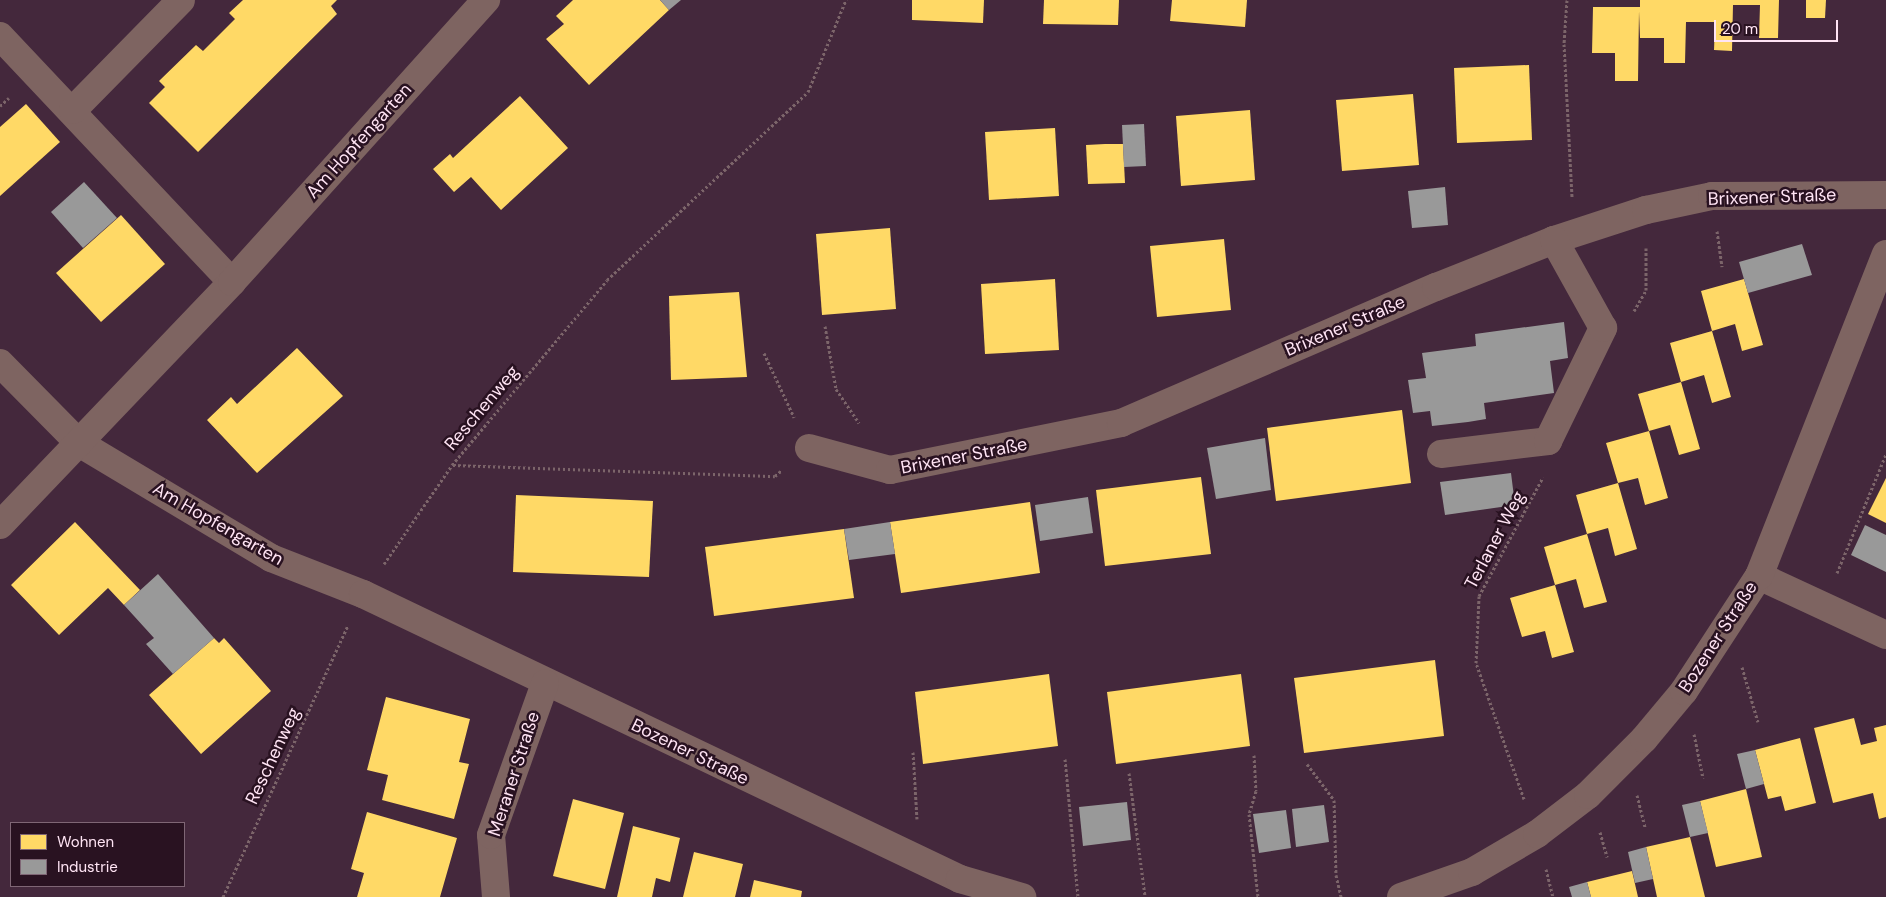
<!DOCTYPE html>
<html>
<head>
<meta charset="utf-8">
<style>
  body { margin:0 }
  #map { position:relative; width:1886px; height:897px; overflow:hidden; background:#44283c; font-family:"DM Sans",sans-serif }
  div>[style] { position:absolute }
  .homes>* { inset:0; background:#ffd966 }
  .industry>* { inset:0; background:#999 }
  .path>* { height:3px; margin-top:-1.5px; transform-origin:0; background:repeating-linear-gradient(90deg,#7c656a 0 2.5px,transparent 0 5px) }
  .minor>* { height:28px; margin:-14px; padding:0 14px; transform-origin:14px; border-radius:14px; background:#7e6461 }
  span { translate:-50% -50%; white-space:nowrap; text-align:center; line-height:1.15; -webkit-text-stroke:5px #291221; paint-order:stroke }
  .street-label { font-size:18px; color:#ffe4f4 }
  .legend { position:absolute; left:10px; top:822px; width:175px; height:65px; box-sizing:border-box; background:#291221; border:1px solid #7f6675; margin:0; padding:6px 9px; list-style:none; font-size:15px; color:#ffe4f4 }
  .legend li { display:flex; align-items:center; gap:10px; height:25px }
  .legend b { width:25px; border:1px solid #7f6675 }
  .scale { position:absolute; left:1714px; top:20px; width:124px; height:22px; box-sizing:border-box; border:2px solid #ffe4f4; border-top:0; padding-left:6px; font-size:15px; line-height:18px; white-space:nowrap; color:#ffe4f4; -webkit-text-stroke:4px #291221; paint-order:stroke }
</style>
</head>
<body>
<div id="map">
  <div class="homes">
    <i style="clip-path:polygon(243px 0,337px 0,331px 6px,337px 14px,198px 152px,149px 103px,165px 87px,159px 81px,196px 45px,203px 51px,235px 19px,229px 13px)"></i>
    <i style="clip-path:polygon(573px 0,660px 0,669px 10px,589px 85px,546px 39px,564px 24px,556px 16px)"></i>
    <i style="clip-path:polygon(912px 0,984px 0,983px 23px,912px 20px)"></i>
    <i style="clip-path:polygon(1044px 0,1119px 0,1118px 25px,1043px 24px)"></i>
    <i style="clip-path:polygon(1172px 0,1247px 0,1245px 27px,1170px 21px)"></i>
    <i style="clip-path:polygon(1640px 0,1779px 0,1778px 38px,1759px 38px,1760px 5px,1733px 5px,1732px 51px,1714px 50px,1715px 22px,1686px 22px,1685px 63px,1664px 63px,1664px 38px,1640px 38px,1639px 11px,1638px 81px,1615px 81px,1615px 53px,1592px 53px,1593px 7px,1640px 7px)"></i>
    <i style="clip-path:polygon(1806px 0,1826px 0,1825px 18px,1806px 18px)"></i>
    <i style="clip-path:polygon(1529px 65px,1532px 140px,1457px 143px,1454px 68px)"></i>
    <i style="clip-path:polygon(1413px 94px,1419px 165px,1342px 171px,1336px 100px)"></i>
    <i style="clip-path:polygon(520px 96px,568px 148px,501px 210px,471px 177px,454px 192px,433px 169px,450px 154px,453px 158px)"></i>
    <i style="clip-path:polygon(26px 104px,60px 142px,0 196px,0 127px)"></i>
    <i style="clip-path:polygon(1250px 110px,1255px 180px,1181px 186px,1176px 116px)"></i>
    <i style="clip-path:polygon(1055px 128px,1059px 196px,989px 200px,985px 132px)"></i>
    <i style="clip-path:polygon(1105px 144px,1123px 144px,1125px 183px,1088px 184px,1086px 145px)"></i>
    <i style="clip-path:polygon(121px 215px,165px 264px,101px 322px,56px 273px)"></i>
    <i style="clip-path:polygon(890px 228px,896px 309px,822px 315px,816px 234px)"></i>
    <i style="clip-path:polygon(1224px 239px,1231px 310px,1157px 317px,1150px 246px)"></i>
    <i style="clip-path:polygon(1055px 279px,1059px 350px,985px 354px,981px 284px)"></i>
    <i style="clip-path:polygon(1744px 279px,1763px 345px,1742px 351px,1735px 324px,1712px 331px,1701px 291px)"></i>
    <i style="clip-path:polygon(739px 292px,747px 377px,671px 380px,669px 296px)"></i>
    <i style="clip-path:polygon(1712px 331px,1731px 397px,1712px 403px,1704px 375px,1681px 382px,1670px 343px)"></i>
    <i style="clip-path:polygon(297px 348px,343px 396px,257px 473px,207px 420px,231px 397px,237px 404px)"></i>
    <i style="clip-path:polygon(1681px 382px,1700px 449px,1679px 455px,1670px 425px,1649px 431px,1668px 498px,1645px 505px,1638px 478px,1618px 483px,1606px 443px,1649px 431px,1638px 394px)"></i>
    <i style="clip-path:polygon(1402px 410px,1411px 483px,1276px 501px,1267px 428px)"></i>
    <i style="clip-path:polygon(1201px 477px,1211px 554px,1105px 566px,1096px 490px)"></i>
    <i style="clip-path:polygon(1886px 478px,1886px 523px,1868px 514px)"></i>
    <i style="clip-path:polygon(1618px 483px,1637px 549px,1615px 556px,1608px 528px,1587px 534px,1576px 495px)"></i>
    <i style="clip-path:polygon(516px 495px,653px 501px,649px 577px,513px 572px)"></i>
    <i style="clip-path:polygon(1030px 502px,1040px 573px,901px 593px,890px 522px)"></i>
    <i style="clip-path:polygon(75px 522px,140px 590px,124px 605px,108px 588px,59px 635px,11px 585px)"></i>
    <i style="clip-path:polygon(844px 529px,854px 598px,714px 616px,705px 547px)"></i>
    <i style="clip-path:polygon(1587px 534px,1607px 602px,1584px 608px,1576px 579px,1555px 585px,1574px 652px,1552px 658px,1545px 631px,1522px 637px,1510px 598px,1555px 585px,1544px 547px)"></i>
    <i style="clip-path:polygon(214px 638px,219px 643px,224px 638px,271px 691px,201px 754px,149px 695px)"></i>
    <i style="clip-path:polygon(1435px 660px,1444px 736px,1304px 753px,1294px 678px)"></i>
    <i style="clip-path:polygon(1049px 674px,1058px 746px,923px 764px,915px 692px)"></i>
    <i style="clip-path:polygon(1241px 674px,1250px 746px,1116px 764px,1107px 692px)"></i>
    <i style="clip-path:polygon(386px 697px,470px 719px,459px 762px,469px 764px,454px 819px,382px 800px,388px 775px,367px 770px)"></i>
    <i style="clip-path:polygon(1854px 718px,1861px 745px,1877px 741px,1874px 728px,1886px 725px,1886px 817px,1879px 819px,1873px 793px,1833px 803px,1814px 728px)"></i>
    <i style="clip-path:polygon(1800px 738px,1816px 803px,1785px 811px,1781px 796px,1768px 799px,1755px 750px)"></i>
    <i style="clip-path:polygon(1746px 789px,1762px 857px,1716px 867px,1700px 801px)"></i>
    <i style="clip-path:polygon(573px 799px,624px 813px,605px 889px,553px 876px)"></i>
    <i style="clip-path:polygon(367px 812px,457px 838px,440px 897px,357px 897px,364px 873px,351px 869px)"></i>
    <i style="clip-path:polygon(633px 826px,680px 838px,670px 882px,656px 878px,652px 897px,617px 897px)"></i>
    <i style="clip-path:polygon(1690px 837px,1705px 897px,1657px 897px,1646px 847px)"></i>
    <i style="clip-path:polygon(694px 852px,743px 864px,735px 897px,683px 897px)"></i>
    <i style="clip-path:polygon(1632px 871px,1638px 897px,1591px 897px,1587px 882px)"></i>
    <i style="clip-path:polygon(754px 880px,802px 891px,801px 897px,750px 897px)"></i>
  </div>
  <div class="industry">
    <i style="clip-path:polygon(660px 0,681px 0,669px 10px)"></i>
    <i style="clip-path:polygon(1144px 124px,1146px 166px,1124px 167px,1122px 125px)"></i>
    <i style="clip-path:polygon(84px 182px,117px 218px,83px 248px,51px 212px)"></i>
    <i style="clip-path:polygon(1445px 187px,1448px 225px,1412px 228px,1408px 191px)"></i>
    <i style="clip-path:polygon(1802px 244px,1812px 275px,1748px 293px,1739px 262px)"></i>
    <i style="clip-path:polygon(1564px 322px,1568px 358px,1550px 361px,1554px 393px,1484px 403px,1486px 419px,1468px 422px,1432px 426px,1430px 411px,1413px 413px,1408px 380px,1426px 378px,1422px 353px,1476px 346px,1475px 334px)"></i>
    <i style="clip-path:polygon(1265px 438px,1271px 490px,1216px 499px,1207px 448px)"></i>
    <i style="clip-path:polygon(1511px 473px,1515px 505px,1445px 515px,1440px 482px)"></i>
    <i style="clip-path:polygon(1088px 497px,1093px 533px,1040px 541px,1035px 505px)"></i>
    <i style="clip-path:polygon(890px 522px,895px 554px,849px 560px,844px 529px)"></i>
    <i style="clip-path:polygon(1865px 525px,1886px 535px,1886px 572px,1851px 555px)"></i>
    <i style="clip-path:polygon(158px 574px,214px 638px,173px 674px,146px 644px,154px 638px,124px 605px)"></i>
    <i style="clip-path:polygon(1755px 750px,1764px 784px,1746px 789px,1737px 754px)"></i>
    <i style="clip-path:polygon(1700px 801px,1708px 833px,1690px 837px,1682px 805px)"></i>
    <i style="clip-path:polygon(1127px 802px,1131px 840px,1083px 846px,1079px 807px)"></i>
    <i style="clip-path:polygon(1324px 805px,1329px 842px,1296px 847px,1292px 809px)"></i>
    <i style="clip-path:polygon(1286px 810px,1291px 848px,1259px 853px,1253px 814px)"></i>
    <i style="clip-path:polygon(1646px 847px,1653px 879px,1635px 883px,1628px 852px)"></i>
    <i style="clip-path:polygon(1587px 882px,1591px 897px,1572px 897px,1569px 887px)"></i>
  </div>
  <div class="path">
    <i style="left:1567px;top:0;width:44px;rotate:93.9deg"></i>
    <i style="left:1564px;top:44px;width:153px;rotate:87deg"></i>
    <i style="left:0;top:106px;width:12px;rotate:-42deg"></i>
    <i style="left:1717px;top:231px;width:36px;rotate:82deg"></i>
    <i style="left:1634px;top:311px;width:24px;rotate:-60deg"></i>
    <i style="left:1646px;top:290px;width:42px;rotate:-90deg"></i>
    <i style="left:825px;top:326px;width:64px;rotate:80.1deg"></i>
    <i style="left:836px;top:389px;width:41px;rotate:55.9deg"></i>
    <i style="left:764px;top:353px;width:71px;rotate:64.9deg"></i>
    <i style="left:453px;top:465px;width:322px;rotate:2deg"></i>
    <i style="left:775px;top:476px;width:9px;rotate:-41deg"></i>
    <i style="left:384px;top:564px;width:120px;rotate:-55.5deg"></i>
    <i style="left:452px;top:465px;width:241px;rotate:-50deg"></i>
    <i style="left:607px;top:280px;width:275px;rotate:-43.1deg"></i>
    <i style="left:808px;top:92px;width:100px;rotate:-67.6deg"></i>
    <i style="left:1837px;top:573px;width:129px;rotate:-67.6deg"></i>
    <i style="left:1742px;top:667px;width:57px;rotate:73.8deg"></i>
    <i style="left:1694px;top:734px;width:45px;rotate:78.4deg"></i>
    <i style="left:913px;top:752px;width:67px;rotate:86.6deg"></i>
    <i style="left:1254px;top:755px;width:36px;rotate:87deg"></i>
    <i style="left:1256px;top:791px;width:24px;rotate:107deg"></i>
    <i style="left:1249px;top:814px;width:83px;rotate:83.8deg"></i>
    <i style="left:1065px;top:759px;width:139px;rotate:84.6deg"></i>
    <i style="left:1307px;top:764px;width:45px;rotate:53.1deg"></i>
    <i style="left:1334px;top:800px;width:75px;rotate:88.5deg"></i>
    <i style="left:1336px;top:875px;width:23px;rotate:77deg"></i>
    <i style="left:1129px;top:773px;width:125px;rotate:82.6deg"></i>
    <i style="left:1637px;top:795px;width:34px;rotate:76deg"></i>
    <i style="left:1524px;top:799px;width:144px;rotate:-109.4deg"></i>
    <i style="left:1476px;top:663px;width:67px;rotate:-87.4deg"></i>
    <i style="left:1479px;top:596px;width:135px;rotate:-61.7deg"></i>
    <i style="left:1600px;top:832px;width:26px;rotate:74deg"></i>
    <i style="left:1546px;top:869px;width:29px;rotate:76deg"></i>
    <i style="left:223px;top:897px;width:299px;rotate:-65.3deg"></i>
  </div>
  <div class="minor">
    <i style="left:0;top:36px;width:338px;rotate:46.7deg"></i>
    <i style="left:73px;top:110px;width:154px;rotate:-45.5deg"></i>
    <i style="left:0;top:363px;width:112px;rotate:45.4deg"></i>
    <i style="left:79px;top:443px;width:224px;rotate:30.9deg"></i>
    <i style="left:271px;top:558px;width:99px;rotate:21.4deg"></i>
    <i style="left:363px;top:594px;width:662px;rotate:25.52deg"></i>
    <i style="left:960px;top:879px;width:65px;rotate:16.2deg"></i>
    <i style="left:809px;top:448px;width:84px;rotate:15.2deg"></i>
    <i style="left:890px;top:470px;width:236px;rotate:-11.5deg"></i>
    <i style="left:1121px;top:423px;width:343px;rotate:-23.4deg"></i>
    <i style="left:1436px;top:287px;width:127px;rotate:-21.7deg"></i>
    <i style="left:1554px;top:240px;width:97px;rotate:-18.1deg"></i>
    <i style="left:1646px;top:210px;width:67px;rotate:-12deg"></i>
    <i style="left:1712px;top:196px;width:174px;rotate:-0.3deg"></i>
    <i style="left:1441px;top:454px;width:108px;rotate:-6.9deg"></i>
    <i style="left:1548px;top:441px;width:126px;rotate:-64deg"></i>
    <i style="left:1603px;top:328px;width:101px;rotate:-119.1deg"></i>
    <i style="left:0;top:525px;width:336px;rotate:-46.3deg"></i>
    <i style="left:232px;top:282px;width:380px;rotate:-48deg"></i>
    <i style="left:1759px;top:576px;width:140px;rotate:24.9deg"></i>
    <i style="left:496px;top:897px;width:62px;rotate:-94.6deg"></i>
    <i style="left:491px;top:835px;width:161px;rotate:-70.4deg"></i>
    <i style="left:1401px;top:897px;width:75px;rotate:-19.4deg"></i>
    <i style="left:1472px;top:872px;width:75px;rotate:-30.3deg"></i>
    <i style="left:1537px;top:834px;width:64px;rotate:-37.4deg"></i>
    <i style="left:1588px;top:795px;width:79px;rotate:-45deg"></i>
    <i style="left:1644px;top:739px;width:62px;rotate:-50.2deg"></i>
    <i style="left:1684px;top:691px;width:137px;rotate:-56.9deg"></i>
    <i style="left:1759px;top:576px;width:346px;rotate:-68.5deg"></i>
  </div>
  <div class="street-label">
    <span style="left:359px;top:141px;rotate:-48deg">Am Hopfengarten</span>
    <span style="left:1772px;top:197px;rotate:-2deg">Brixener Straße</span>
    <span style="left:1345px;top:326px;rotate:-23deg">Brixener Straße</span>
    <span style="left:482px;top:408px;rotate:-50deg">Reschenweg</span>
    <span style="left:964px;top:456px;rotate:-11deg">Brixener Straße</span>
    <span style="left:218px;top:524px;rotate:30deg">Am Hopfengarten</span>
    <span style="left:1495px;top:540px;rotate:-62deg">Terlaner Weg</span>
    <span style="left:1718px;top:637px;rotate:-57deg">Bozener Straße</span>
    <span style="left:690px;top:752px;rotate:26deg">Bozener Straße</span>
    <span style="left:273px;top:756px;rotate:-65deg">Reschenweg</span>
    <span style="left:514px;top:774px;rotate:-72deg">Meraner Straße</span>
  </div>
  <ul class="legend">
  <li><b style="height:14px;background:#ffd966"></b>Wohnen</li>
  <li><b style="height:14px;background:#999"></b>Industrie</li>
  </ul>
  <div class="scale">20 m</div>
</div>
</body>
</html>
